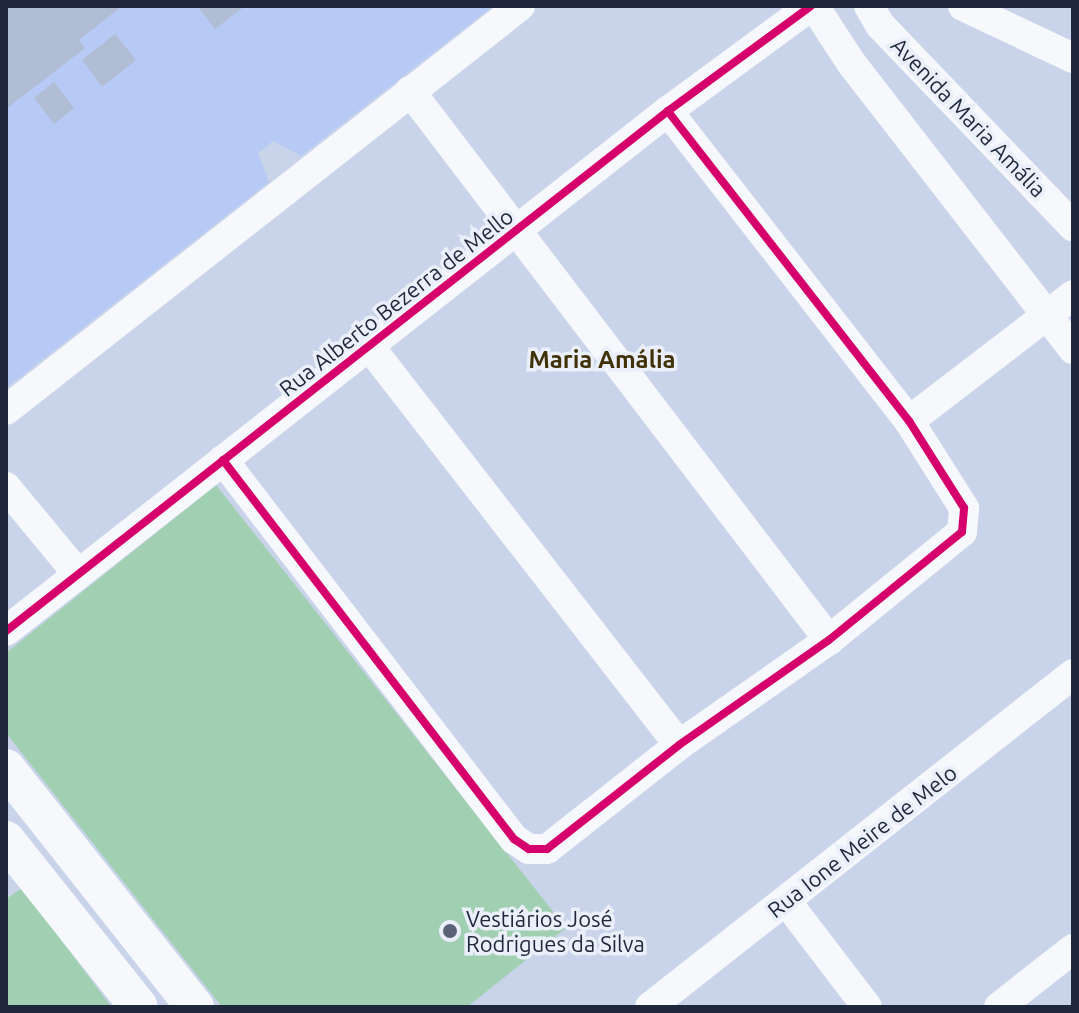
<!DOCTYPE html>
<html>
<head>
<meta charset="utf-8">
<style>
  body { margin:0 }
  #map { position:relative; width:1079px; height:1013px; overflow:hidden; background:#c9d3ea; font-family:Ubuntu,sans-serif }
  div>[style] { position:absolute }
  .built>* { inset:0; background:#b7caf5 }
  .green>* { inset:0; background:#a1cfb2 }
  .building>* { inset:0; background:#b1bcd5 }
  .minor>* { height:30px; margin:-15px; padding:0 15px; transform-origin:15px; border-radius:15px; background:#f7f8fc }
  .major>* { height:38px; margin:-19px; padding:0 19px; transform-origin:19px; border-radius:19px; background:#f7f8fc }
  .cycleway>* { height:8px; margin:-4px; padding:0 4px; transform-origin:4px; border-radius:4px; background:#d6006c }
  .dots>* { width:22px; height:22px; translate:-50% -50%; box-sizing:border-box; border:4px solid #eaeffa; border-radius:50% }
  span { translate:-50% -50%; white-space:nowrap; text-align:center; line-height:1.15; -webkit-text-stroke:7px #eaeffa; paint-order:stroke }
  .street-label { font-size:22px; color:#1e273b }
  .poi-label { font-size:22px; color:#1e273b }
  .left { translate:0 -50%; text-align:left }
  .neighbourhood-label { font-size:24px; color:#413107; font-weight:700 }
  .frame { position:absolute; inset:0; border:8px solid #1e273b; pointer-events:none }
</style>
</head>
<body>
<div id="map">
  <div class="built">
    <i style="clip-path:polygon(6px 6px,493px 6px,301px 156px,273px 141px,258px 153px,269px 182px,6px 388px)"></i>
  </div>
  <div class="green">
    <i style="clip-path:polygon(216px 485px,566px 928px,467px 1007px,222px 1007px,6px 733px,6px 653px)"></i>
    <i style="clip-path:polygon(22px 888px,110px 1005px,108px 1007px,6px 1007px,6px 899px)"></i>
  </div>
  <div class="building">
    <i style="clip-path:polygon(6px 6px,122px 6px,79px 40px,85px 48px,6px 109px)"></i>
    <i style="clip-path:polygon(197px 6px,245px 6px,215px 29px)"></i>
    <i style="clip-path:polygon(115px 34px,136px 60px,102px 87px,82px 60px)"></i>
    <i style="clip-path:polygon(54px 82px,74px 108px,54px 124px,34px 98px)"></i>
    <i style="clip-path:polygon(454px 920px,461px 930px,445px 942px,438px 933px)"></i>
  </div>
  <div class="minor">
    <i style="left:814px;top:6px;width:69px;rotate:56.8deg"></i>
    <i style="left:852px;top:64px;width:361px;rotate:52.2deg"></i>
    <i style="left:869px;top:6px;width:22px;rotate:60deg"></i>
    <i style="left:880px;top:25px;width:279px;rotate:46.2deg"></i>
    <i style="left:963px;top:6px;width:122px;rotate:25.3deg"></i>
    <i style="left:410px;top:91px;width:691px;rotate:52.65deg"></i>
    <i style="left:369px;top:346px;width:505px;rotate:52.15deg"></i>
    <i style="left:6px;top:410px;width:654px;rotate:-38.17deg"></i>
    <i style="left:909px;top:421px;width:207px;rotate:-37.5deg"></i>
    <i style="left:223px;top:460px;width:478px;rotate:52.5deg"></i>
    <i style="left:514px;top:839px;width:18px;rotate:34deg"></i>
    <i style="left:529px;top:849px;width:18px"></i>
    <i style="left:547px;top:849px;width:168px;rotate:-38.2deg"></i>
    <i style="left:679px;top:745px;width:183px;rotate:-35deg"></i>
    <i style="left:829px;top:640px;width:171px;rotate:-39.1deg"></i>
    <i style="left:962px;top:532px;width:24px;rotate:-85deg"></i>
    <i style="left:964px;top:508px;width:103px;rotate:-122.3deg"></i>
    <i style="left:909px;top:421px;width:393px;rotate:-127.9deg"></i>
    <i style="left:6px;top:487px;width:113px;rotate:50.4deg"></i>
    <i style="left:6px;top:631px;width:842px;rotate:-38.15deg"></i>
    <i style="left:668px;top:111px;width:177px;rotate:-36.3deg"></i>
    <i style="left:786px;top:901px;width:133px;rotate:52.6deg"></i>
    <i style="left:650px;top:1007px;width:538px;rotate:-38.21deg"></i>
    <i style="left:999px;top:1007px;width:94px;rotate:-38.1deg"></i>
  </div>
  <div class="major">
    <i style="left:6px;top:768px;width:305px;rotate:51.7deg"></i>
    <i style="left:6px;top:840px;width:213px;rotate:51.5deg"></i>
  </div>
  <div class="cycleway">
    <i style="left:223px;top:460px;width:478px;rotate:52.5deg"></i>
    <i style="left:514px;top:839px;width:18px;rotate:34deg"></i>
    <i style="left:529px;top:849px;width:18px"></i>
    <i style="left:547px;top:849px;width:168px;rotate:-38.2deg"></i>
    <i style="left:679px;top:745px;width:183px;rotate:-35deg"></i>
    <i style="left:829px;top:640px;width:171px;rotate:-39.1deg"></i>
    <i style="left:962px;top:532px;width:24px;rotate:-85deg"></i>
    <i style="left:964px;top:508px;width:103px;rotate:-122.3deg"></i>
    <i style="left:909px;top:421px;width:393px;rotate:-127.9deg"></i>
    <i style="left:6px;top:631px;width:842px;rotate:-38.15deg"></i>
    <i style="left:668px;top:111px;width:177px;rotate:-36.3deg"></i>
  </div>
  <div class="dots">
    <i style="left:450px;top:931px;background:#5a6378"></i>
  </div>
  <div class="street-label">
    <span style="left:969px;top:117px;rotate:46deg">Avenida Maria Amália</span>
    <span style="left:396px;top:302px;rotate:-38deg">Rua Alberto Bezerra de Mello</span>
    <span style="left:862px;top:841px;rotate:-38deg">Rua Ione Meire de Melo</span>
  </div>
  <div class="poi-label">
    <span class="left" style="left:466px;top:931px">Vestiários José<br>Rodrigues da Silva</span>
  </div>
  <div class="neighbourhood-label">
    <span style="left:602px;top:360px">Maria Amália</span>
  </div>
  <div class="frame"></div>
</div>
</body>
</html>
